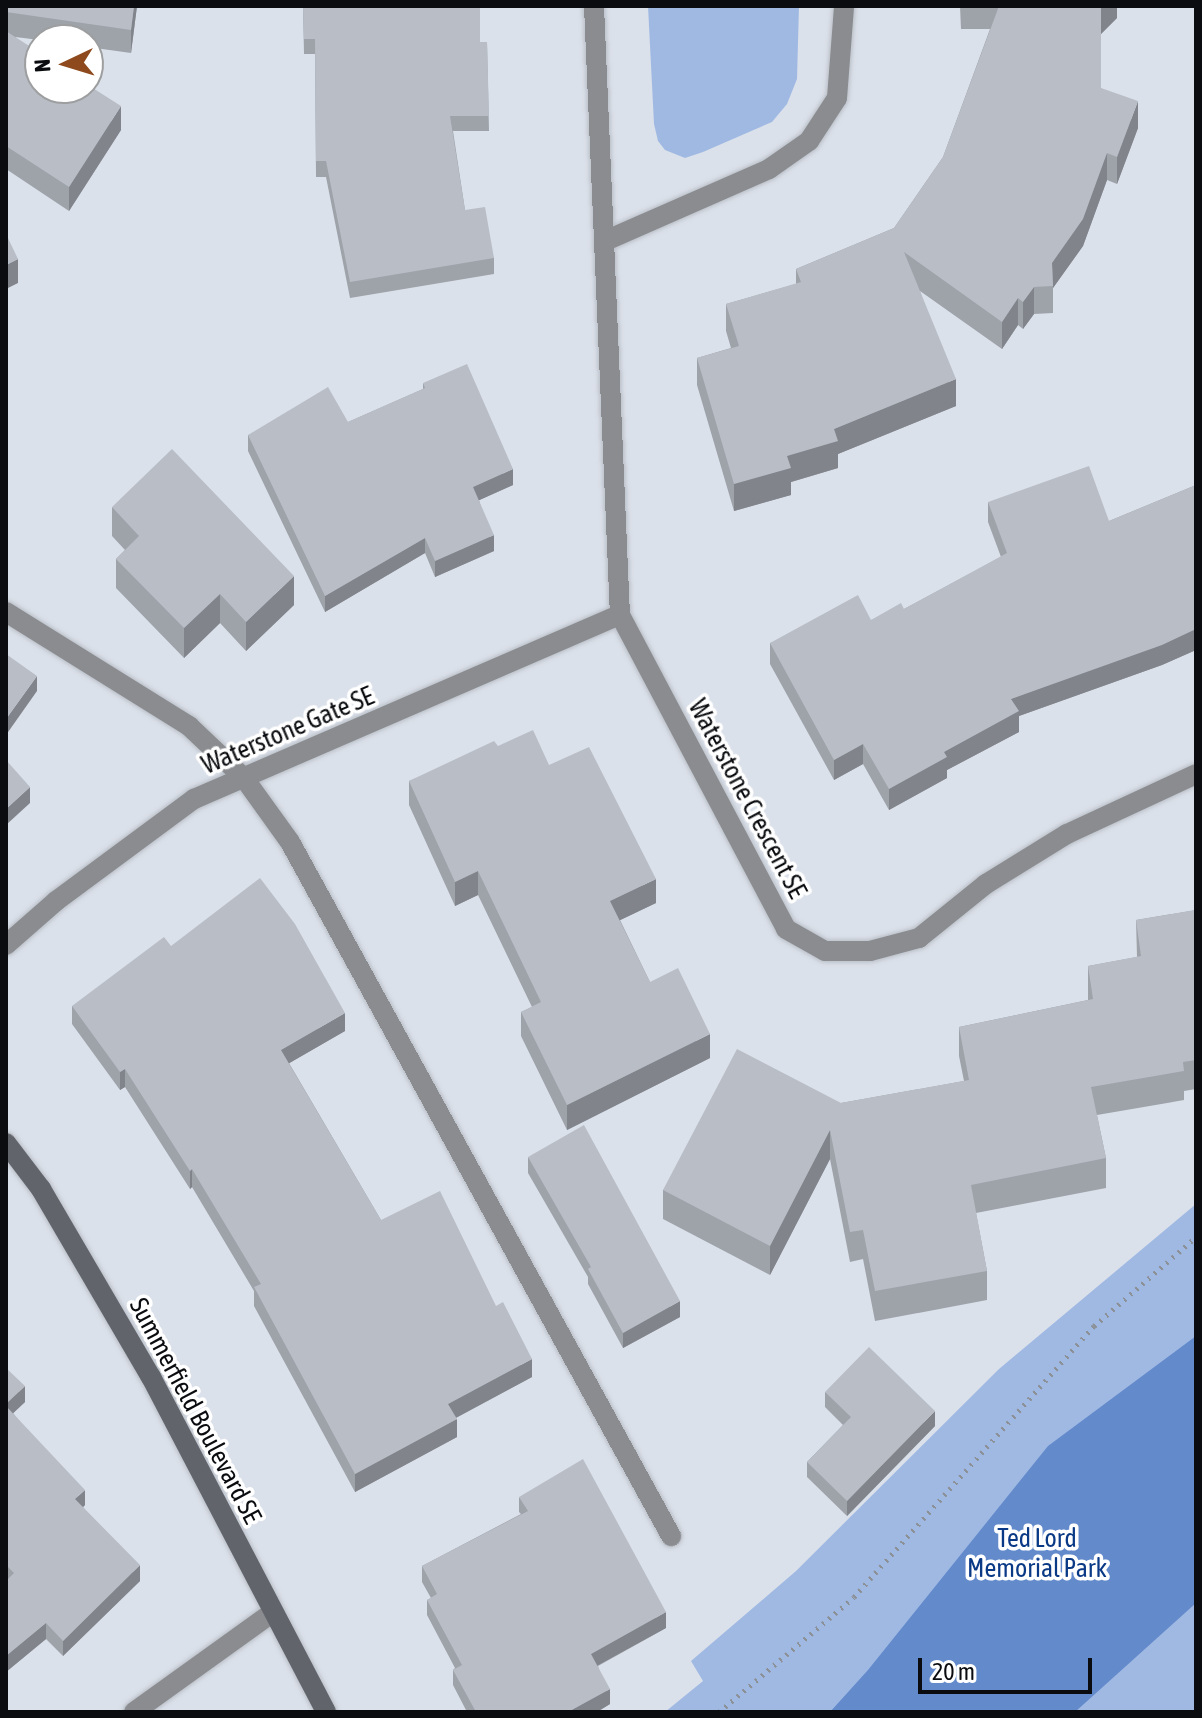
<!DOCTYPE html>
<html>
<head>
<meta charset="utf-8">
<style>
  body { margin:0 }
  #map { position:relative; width:1202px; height:1718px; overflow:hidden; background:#dbe1ea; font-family:"Asap Condensed",sans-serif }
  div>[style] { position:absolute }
  .green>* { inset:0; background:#a0b9e3 }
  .water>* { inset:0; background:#638acb }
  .path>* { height:5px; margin-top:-2.5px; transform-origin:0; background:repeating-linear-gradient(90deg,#8c9097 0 2px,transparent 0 8px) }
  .roads { filter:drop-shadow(0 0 2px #babfc7) drop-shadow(0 0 2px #babfc7) }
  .lane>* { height:20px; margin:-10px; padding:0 10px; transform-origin:10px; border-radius:10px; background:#8a8c90 }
  .street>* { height:20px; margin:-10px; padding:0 10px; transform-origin:10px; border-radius:10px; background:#8a8c90 }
  .secondary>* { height:20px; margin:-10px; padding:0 10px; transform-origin:10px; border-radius:10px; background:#61646a }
  .wall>* { inset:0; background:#9ea3aa }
  .shaded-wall>* { inset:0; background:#81848b }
  .building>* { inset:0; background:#b8bdc6 }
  span { translate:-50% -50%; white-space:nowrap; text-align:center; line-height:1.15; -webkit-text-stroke:7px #fff; paint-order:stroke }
  .street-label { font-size:26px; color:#0a0c0f }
  .park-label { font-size:26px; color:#0a3986 }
  .frame { position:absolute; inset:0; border:8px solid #0a0c0f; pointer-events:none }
  .north { position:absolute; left:24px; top:24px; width:80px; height:80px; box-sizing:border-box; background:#fff; border:2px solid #9d9e9f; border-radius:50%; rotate:266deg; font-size:22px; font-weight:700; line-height:32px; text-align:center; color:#0a0c0f }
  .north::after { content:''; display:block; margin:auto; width:28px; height:36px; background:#8e4a1d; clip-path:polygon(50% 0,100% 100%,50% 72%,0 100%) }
  .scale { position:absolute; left:918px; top:1658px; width:174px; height:36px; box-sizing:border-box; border:4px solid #0a0c0f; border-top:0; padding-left:10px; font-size:24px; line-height:28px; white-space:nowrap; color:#0a0c0f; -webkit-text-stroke:6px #fff; paint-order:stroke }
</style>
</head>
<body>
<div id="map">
  <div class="green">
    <i style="clip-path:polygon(648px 6px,799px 6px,797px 79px,787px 104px,772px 122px,703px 152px,685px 158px,665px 150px,658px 141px,654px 124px)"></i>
    <i style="clip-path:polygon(1196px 1204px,1196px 1712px,665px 1712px,703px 1681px,691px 1661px,796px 1571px,999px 1369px)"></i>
  </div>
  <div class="water">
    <i style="clip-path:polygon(1196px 1336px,1196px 1603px,1075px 1712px,830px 1712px,868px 1670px,1048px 1446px)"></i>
  </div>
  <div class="path">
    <i style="left:719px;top:1712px;width:177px;rotate:-40.4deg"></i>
    <i style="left:854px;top:1597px;width:362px;rotate:-48.5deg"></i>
    <i style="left:1094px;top:1326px;width:135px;rotate:-41.1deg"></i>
  </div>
  <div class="roads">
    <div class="lane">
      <i style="left:6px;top:612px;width:216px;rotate:31.9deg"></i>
      <i style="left:189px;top:726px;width:76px;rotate:43.4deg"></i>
      <i style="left:244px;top:778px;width:79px;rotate:54.3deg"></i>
      <i style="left:290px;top:842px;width:792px;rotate:61.23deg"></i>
    </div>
    <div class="street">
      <i style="left:594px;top:6px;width:610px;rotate:87.56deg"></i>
      <i style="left:620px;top:615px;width:355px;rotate:62.1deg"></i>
      <i style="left:786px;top:929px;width:45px;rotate:29.4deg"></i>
      <i style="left:825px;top:951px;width:45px"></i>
      <i style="left:870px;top:951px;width:51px;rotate:-14.9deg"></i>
      <i style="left:919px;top:938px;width:86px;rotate:-38.9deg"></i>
      <i style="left:986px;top:884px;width:95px;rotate:-31.7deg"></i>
      <i style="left:1067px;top:834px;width:142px;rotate:-24.9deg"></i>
      <i style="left:605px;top:241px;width:179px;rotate:-23.7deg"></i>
      <i style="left:769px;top:169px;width:49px;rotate:-35deg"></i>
      <i style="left:809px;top:141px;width:51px;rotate:-56.9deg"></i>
      <i style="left:837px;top:98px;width:92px;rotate:-85.6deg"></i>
      <i style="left:6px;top:945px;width:67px;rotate:-41.3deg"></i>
      <i style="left:56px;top:901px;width:172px;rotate:-36.5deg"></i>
      <i style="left:194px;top:799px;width:464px;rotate:-23.4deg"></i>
      <i style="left:134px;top:1712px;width:171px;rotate:-35.7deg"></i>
    </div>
    <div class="secondary">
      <i style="left:6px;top:1143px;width:58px;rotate:52.7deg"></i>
      <i style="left:41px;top:1189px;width:218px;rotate:59.7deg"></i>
      <i style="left:151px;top:1377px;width:378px;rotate:62.4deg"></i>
    </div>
  </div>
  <div class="wall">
    <i style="clip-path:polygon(6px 6px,137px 6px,131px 53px,88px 47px,88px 40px,40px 40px,15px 37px,121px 130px,69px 211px,6px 169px)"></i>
    <i style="clip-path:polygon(303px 6px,480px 42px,487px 42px,489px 131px,453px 131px,465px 210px,494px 258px,494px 274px,350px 298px,326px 177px,316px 177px,315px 54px,304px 54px)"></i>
    <i style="clip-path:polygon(960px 6px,1117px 6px,1117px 18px,1101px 34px,1101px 88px,1138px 128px,1117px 184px,1107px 180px,1083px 246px,1053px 288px,1053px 313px,1034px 314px,1023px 329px,1018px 325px,1002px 349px,920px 291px,956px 406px,838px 454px,838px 468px,791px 482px,791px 495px,734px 511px,697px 385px,697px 358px,731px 348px,726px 331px,726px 304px,796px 284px,796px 269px,894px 228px,943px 157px,990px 29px,961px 29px)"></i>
    <i style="clip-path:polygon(423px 383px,513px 485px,479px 500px,494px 551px,435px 577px,425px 553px,325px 612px,248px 451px,248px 435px,348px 422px,423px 389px)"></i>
    <i style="clip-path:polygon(1196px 485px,1196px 650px,1162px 665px,1019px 716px,1019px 732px,947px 770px,947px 778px,889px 810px,863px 764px,834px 780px,770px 664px,770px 643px,871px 620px,904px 609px,1001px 557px,988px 522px,988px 502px,1109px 521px)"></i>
    <i style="clip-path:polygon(112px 507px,294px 605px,246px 651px,220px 623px,184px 658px,116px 588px,116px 559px,125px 550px,112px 536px)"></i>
    <i style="clip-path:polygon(498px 746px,549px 765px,656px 903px,620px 920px,650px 982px,710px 1058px,567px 1130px,521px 1036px,521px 1012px,532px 1007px,478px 895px,455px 906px,409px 805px,409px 781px)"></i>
    <i style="clip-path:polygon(1196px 910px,1196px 1089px,1184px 1091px,1184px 1100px,1097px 1115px,1106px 1158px,1106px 1188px,976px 1213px,987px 1271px,987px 1300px,875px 1321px,863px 1259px,850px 1262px,830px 1159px,770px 1275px,663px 1219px,663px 1190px,841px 1103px,964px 1081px,959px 1056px,959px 1027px,1088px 1000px,1088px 966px,1137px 957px,1136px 920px)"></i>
    <i style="clip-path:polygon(72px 1006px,345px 1031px,289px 1063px,381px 1220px,532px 1377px,456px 1418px,457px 1437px,355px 1492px,254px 1306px,254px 1291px,192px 1187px,190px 1189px,125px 1087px,120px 1090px,72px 1024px)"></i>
    <i style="clip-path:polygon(528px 1157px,680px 1317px,623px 1348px,588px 1284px,588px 1277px,528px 1173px)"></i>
    <i style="clip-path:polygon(6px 1368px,25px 1402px,13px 1413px,85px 1505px,83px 1507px,140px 1581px,63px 1656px,46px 1639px,6px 1672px)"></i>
    <i style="clip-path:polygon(825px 1392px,935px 1426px,847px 1516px,807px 1477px,807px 1462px,843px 1425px,825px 1407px)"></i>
    <i style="clip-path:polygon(519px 1497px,666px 1628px,598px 1666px,610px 1704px,597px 1712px,467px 1712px,453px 1685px,453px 1670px,455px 1668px,427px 1615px,427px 1600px,431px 1598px,422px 1582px,422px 1566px,521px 1514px,519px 1512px)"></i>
  </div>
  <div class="shaded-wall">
    <i style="clip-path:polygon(134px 6px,137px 6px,131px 53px,131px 30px)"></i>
    <i style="clip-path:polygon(1103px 6px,1117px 6px,1117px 18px,1101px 34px,1101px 7px)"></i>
    <i style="clip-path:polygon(1138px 101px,1138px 128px,1117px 184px,1117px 157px)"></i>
    <i style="clip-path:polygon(121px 106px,121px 130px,69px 211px,69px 187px)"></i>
    <i style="clip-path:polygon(1107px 153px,1107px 180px,1083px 246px,1053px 288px,1052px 263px)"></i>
    <i style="clip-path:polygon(18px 259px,18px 283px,6px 289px,6px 265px)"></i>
    <i style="clip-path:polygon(1034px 287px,1034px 314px,1023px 329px,1023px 302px)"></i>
    <i style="clip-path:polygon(1018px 298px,1018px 325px,1002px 349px,1002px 322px)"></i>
    <i style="clip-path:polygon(956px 379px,956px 406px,838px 454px,838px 468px,791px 482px,791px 495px,734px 511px,734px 484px,787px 456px,834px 429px)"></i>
    <i style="clip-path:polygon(513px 469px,513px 485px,473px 503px,473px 487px)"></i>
    <i style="clip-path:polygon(494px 535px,494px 551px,435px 577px,435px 561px)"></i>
    <i style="clip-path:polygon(425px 538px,425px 553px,325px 612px,325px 596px)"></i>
    <i style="clip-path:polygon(294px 576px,294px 605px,246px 651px,246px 622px)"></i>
    <i style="clip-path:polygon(220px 594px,220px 623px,184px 658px,184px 628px)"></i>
    <i style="clip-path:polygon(1196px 629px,1196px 650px,1162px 665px,1019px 716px,1019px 732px,947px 770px,947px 778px,889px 810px,889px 789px,944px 752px,1011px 699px)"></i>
    <i style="clip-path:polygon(37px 676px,37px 691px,6px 735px,6px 719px)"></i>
    <i style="clip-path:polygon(863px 744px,863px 764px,834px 780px,834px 760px)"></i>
    <i style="clip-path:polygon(30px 787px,30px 803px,6px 825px,6px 809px)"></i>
    <i style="clip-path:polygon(478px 871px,478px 895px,455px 906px,455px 882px)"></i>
    <i style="clip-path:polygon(656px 879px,656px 903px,610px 925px,610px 901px)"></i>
    <i style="clip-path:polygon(345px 1013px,345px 1031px,281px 1068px,281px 1050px)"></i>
    <i style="clip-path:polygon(710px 1034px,710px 1058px,567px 1130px,567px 1105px)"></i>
    <i style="clip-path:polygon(125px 1069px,125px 1087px,120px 1090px,120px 1072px)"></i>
    <i style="clip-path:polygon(830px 1130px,830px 1159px,770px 1275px,770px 1246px)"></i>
    <i style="clip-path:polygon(192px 1169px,192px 1187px,190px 1189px,190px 1171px)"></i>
    <i style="clip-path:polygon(680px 1301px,680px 1317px,623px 1348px,623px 1333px)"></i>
    <i style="clip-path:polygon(532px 1359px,532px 1377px,448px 1422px,448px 1404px)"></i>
    <i style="clip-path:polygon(25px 1386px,25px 1402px,6px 1420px,6px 1404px)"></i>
    <i style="clip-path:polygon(935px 1411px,935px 1426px,847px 1516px,847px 1501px)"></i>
    <i style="clip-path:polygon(457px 1419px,457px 1437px,355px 1492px,355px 1474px)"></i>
    <i style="clip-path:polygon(85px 1490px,85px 1505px,75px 1515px,75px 1499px)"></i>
    <i style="clip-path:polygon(140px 1565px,140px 1581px,63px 1656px,63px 1641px)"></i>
    <i style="clip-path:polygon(666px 1612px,666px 1628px,591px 1669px,591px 1654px)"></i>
    <i style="clip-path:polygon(46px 1623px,46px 1639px,6px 1672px,6px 1656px)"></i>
    <i style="clip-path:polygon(610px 1689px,610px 1704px,597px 1712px,568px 1712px)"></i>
  </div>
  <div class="building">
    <i style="clip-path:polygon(6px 6px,134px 6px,131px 30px,6px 12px)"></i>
    <i style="clip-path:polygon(303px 6px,480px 6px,480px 42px,487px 42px,489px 116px,450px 116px,465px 210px,485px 207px,494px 258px,350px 282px,326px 161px,316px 161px,315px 39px,304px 39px)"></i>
    <i style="clip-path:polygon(999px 6px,1103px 6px,1101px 7px,1101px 88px,1138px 101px,1117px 157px,1107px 153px,1083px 219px,1052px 263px,1053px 286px,1034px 287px,1023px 302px,1018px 298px,1002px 322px,904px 252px,956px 379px,834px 429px,838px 441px,787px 456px,791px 468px,734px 484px,697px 358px,739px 346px,726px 304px,801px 282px,796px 269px,894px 228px,943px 157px)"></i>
    <i style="clip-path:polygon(6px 31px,40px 53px,40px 88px,88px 88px,88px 85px,121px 106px,69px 187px,6px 146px)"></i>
    <i style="clip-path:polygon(6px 234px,18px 259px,6px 265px)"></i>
    <i style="clip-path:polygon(467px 364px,513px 469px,473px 487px,494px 535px,435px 561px,425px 538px,325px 596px,248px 435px,328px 387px,348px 422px,425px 388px,423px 383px)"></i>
    <i style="clip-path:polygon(172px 449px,294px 576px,246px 622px,220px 594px,184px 628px,116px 559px,139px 536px,112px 507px)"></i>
    <i style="clip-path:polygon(1089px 466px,1109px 521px,1196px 485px,1196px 629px,1162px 645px,1011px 699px,1019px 711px,944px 752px,947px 757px,889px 789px,863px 744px,834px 760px,770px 643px,858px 595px,871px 620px,901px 603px,904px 609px,1007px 553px,988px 502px)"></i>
    <i style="clip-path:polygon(6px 654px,37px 676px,6px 719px)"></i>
    <i style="clip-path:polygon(533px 730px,549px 765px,589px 747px,656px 879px,610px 901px,650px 982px,678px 968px,710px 1034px,567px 1105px,521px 1012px,541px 1002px,478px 871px,455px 882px,409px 781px,494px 741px,498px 746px)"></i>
    <i style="clip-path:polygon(6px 760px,30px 787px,6px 809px)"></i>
    <i style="clip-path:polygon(260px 878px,295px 924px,345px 1013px,281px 1050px,381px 1220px,440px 1191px,496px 1306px,503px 1302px,532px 1359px,448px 1404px,457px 1419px,355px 1474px,254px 1287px,261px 1284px,192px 1169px,190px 1171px,125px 1069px,120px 1072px,72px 1006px,164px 937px,171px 946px)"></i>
    <i style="clip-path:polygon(1196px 910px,1196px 1060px,1183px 1062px,1184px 1071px,1091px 1087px,1106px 1158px,971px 1185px,987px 1271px,875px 1291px,863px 1230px,850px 1232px,830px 1130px,770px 1246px,663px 1190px,737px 1049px,841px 1103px,969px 1080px,959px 1027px,1093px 999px,1088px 966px,1141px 956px,1136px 920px)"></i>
    <i style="clip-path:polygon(584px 1125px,680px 1301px,623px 1333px,588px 1269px,591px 1267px,528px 1157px)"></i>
    <i style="clip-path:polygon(869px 1347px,935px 1411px,847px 1501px,807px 1462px,851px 1417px,825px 1392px)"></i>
    <i style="clip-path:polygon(6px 1368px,25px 1386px,6px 1404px)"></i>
    <i style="clip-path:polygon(6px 1406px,85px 1490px,75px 1499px,140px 1565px,63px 1641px,46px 1623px,6px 1656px,6px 1587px,8px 1585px,6px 1581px,14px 1573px,6px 1565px)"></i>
    <i style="clip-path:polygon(583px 1459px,666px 1612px,591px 1654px,610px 1689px,568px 1712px,476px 1712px,453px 1670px,462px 1665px,427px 1600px,437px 1594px,422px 1566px,528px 1511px,519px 1497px)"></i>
  </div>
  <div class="street-label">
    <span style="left:288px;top:731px;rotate:-23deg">Waterstone Gate SE</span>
    <span style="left:747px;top:799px;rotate:62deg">Waterstone Crescent SE</span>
    <span style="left:195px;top:1411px;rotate:62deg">Summerfield Boulevard SE</span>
  </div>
  <div class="park-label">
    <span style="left:1037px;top:1554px">Ted Lord<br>Memorial Park</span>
  </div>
  <div class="frame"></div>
  <div class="north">N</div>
  <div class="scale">20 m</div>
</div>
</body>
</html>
